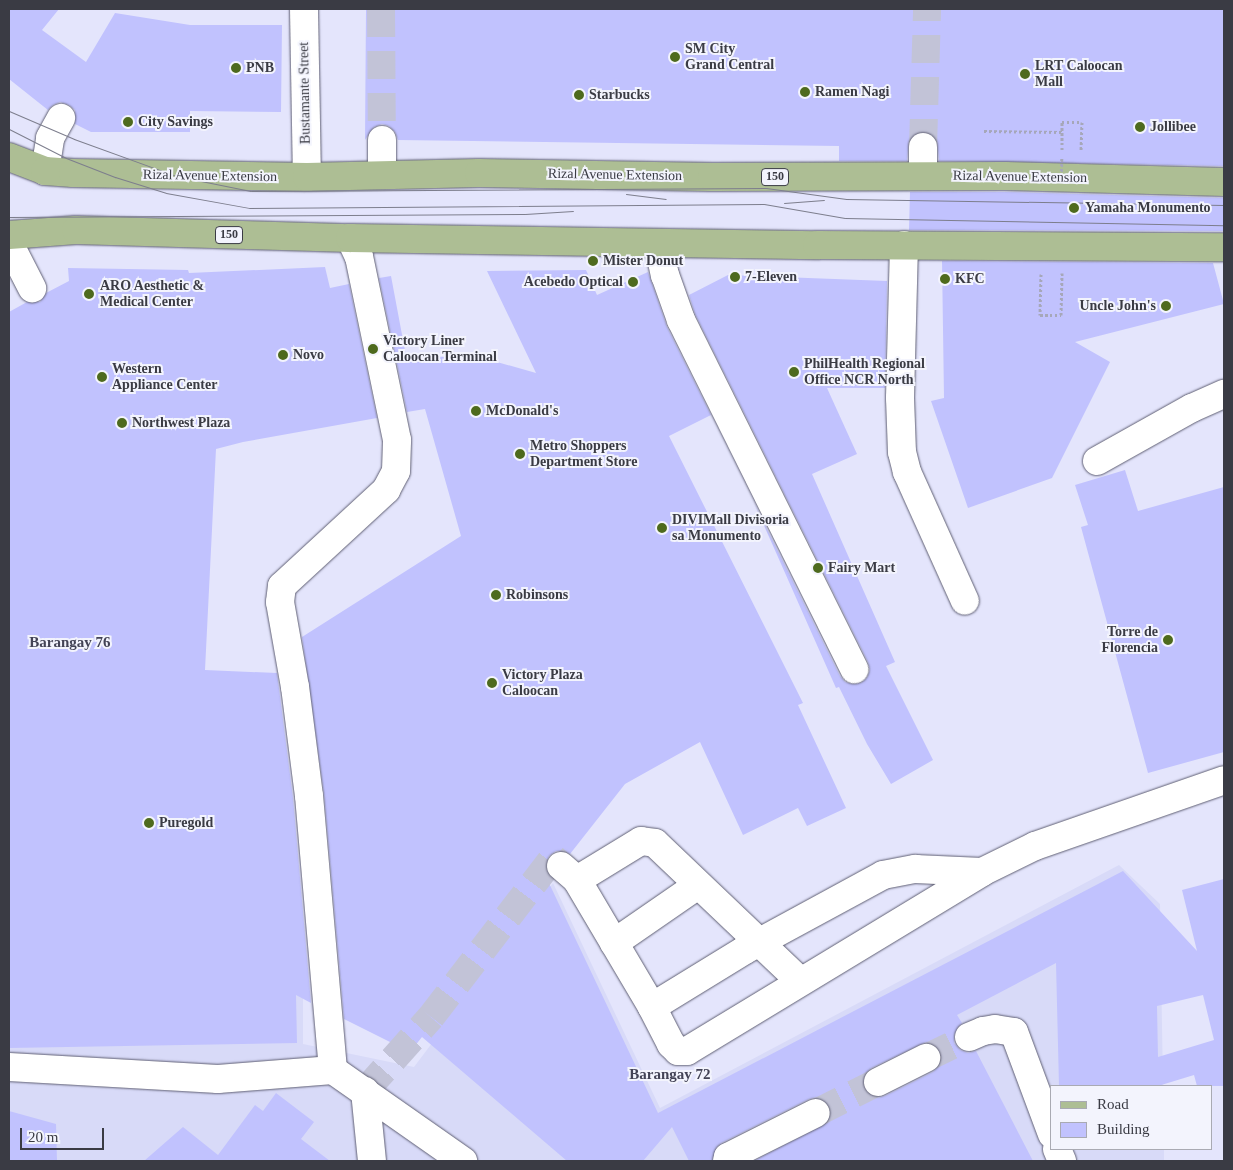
<!DOCTYPE html>
<html>
<head>
<meta charset="utf-8">
<style>
  body { margin:0 }
  #map { position:relative; width:1233px; height:1170px; overflow:hidden; background:#e4e5fc; font-family:Georgia,serif }
  div>[style] { position:absolute }
  .built>* { inset:0; background:#d8daf8 }
  .building>* { inset:0; background:#c1c2fe }
  .minor-tunnel>* { height:28px; margin-top:-14px; transform-origin:0; background:repeating-linear-gradient(90deg,#c2c3d7 0 28px,transparent 0 42px) }
  .path>* { height:3px; margin-top:-1.5px; transform-origin:0; background:repeating-linear-gradient(90deg,#a6a7b9 0 2.5px,transparent 0 5px) }
  .roads { filter:drop-shadow(0 0 1px #5f5f73) drop-shadow(0 0 1px #5f5f73) }
  .minor>* { height:28px; margin:-14px; padding:0 14px; transform-origin:14px; border-radius:14px; background:#fff }
  .major>* { height:28px; margin:-14px; padding:0 14px; transform-origin:14px; border-radius:14px; background:#adbe94 }
  .tram>* { height:1px; margin:-0.5px; padding:0 0.5px; transform-origin:0.5px; border-radius:0.5px; background:#7d7e8d }
  .path-bridge>* { height:3px; margin-top:-1.5px; transform-origin:0; background:repeating-linear-gradient(90deg,#a6a7b9 0 2.5px,transparent 0 5px) }
  .dots>* { width:14px; height:14px; translate:-50% -50%; box-sizing:border-box; border:2px solid #f3f4fd; border-radius:50% }
  span { translate:-50% -50%; white-space:nowrap; text-align:center; line-height:1.15; -webkit-text-stroke:4px #f3f4fd; paint-order:stroke }
  .shield-label span { padding:1px 4px; background:#f3f4fd; border:1px solid; border-radius:4px; -webkit-text-stroke-width:0 }
  .shield-label { font-size:12px; color:#3a3b44; font-weight:700 }
  .poi-label { font-size:14px; color:#3a3b44; font-weight:700 }
  .left { translate:0 -50%; text-align:left }
  .right { translate:-100% -50%; text-align:right }
  .street-label { font-size:14px; color:#3a3b44 }
  .neighbourhood-label { font-size:15px; color:#434356; font-weight:700 }
  .frame { position:absolute; inset:0; border:10px solid #3a3b44; pointer-events:none }
  .legend { position:absolute; left:1050px; top:1085px; width:162px; height:65px; box-sizing:border-box; background:#f3f4fd; border:1px solid #a9aab3; margin:0; padding:6px 9px; list-style:none; font-size:15px; color:#3a3b44 }
  .legend li { display:flex; align-items:center; gap:10px; height:25px }
  .legend b { width:25px; border:1px solid #a9aab3 }
  .scale { position:absolute; left:20px; top:1128px; width:84px; height:22px; box-sizing:border-box; border:2px solid #3a3b44; border-top:0; padding-left:6px; font-size:15px; line-height:18px; white-space:nowrap; color:#3a3b44; -webkit-text-stroke:4px #f3f4fd; paint-order:stroke }
</style>
</head>
<body>
<div id="map">
  <div class="built">
    <i style="clip-path:polygon(1119px 865px,1160px 904px,1163px 1086px,1052px 1086px,1052px 1149px,1164px 1149px,1164px 1161px,9px 1161px,9px 975px,303px 973px,303px 1044px,414px 1067px,553px 883px,660px 1108px)"></i>
  </div>
  <div class="building">
    <i style="clip-path:polygon(9px 9px,59px 9px,42px 30px,86px 62px,115px 13px,190px 25px,282px 25px,281px 112px,190px 111px,190px 132px,91px 132px,75px 124px,75px 110px,69px 105px,60px 102px,53px 105px,48px 110px,9px 79px)"></i>
    <i style="clip-path:polygon(366px 9px,1224px 9px,1224px 166px,939px 161px,937px 140px,931px 134px,923px 131px,916px 133px,909px 140px,907px 161px,839px 161px,839px 146px,398px 140px,395px 132px,389px 126px,382px 124px,374px 127px,365px 140px)"></i>
    <i style="clip-path:polygon(867px 192px,1005px 192px,1224px 198px,1224px 231px,909px 230px,910px 192px)"></i>
    <i style="clip-path:polygon(942px 261px,1213px 263px,1224px 304px,1075px 342px,1110px 362px,1052px 478px,968px 508px,931px 401px,944px 398px)"></i>
    <i style="clip-path:polygon(325px 267px,330px 288px,349px 284px,377px 418px,243px 442px,216px 449px,205px 670px,277px 673px,293px 798px,311px 1003px,296px 995px,297px 1043px,9px 1048px,9px 312px,27px 302px,40px 302px,46px 293px,69px 281px,68px 268px,188px 270px,189px 273px)"></i>
    <i style="clip-path:polygon(evenodd,586px 270px,597px 295px,648px 272px,667px 327px,711px 415px,669px 436px,803px 703px,798px 705px,846px 808px,807px 826px,798px 808px,743px 835px,700px 742px,625px 784px,570px 854px,564px 851px,556px 851px,549px 856px,546px 863px,546px 871px,551px 878px,548px 881px,658px 1113px,1123px 871px,1197px 951px,1182px 890px,1224px 879px,1224px 1086px,1197px 1086px,1194px 1075px,1158px 1086px,1059px 1086px,1056px 963px,957px 1015px,962px 1023px,954px 1035px,954px 1043px,960px 1050px,968px 1053px,976px 1051px,1033px 1161px,754px 1161px,829px 1122px,832px 1114px,830px 1106px,824px 1100px,816px 1097px,809px 1099px,721px 1143px,716px 1148px,712px 1161px,689px 1161px,672px 1127px,643px 1161px,567px 1161px,422px 1037px,410px 1052px,344px 1019px,324px 794px,302px 637px,461px 536px,425px 409px,407px 412px,379px 278px,391px 276px,406px 356px,483px 358px,536px 373px,487px 271px,586px 270px,1203px 995px,1214px 1040px,1158px 1057px,1157px 1006px,1203px 995px,586px 270px,926px 1042px,934px 1045px,940px 1051px,942px 1058px,939px 1066px,933px 1072px,885px 1096px,878px 1098px,870px 1095px,864px 1089px,862px 1081px,865px 1074px,871px 1068px,926px 1042px)"></i>
    <i style="clip-path:polygon(728px 275px,887px 281px,885px 388px,827px 388px,857px 454px,812px 474px,895px 662px,886px 666px,933px 760px,891px 784px,867px 744px,839px 687px,836px 688px,754px 503px,840px 676px,845px 682px,853px 684px,861px 683px,867px 678px,870px 670px,868px 662px,695px 314px,689px 295px)"></i>
    <i style="clip-path:polygon(1125px 470px,1138px 511px,1224px 487px,1224px 752px,1148px 773px,1081px 527px,1088px 525px,1075px 485px)"></i>
    <i style="clip-path:polygon(276px 1093px,314px 1122px,301px 1139px,330px 1161px,144px 1161px,183px 1127px,218px 1155px,255px 1105px,263px 1111px)"></i>
    <i style="clip-path:polygon(9px 1111px,56px 1124px,57px 1161px,9px 1161px)"></i>
  </div>
  <div class="minor-tunnel">
    <i style="left:381px;top:9px;width:131px;rotate:89.6deg"></i>
    <i style="left:923px;top:147px;width:138px;rotate:-88.3deg"></i>
    <i style="left:926px;top:1058px;width:48px;rotate:-26deg"></i>
    <i style="left:365px;top:1091px;width:99px;rotate:-48.3deg"></i>
    <i style="left:431px;top:1017px;width:200px;rotate:-52.5deg"></i>
    <i style="left:553px;top:858px;width:11px;rotate:45deg"></i>
    <i style="left:816px;top:1113px;width:69px;rotate:-26.6deg"></i>
  </div>
  <div class="path">
    <i style="left:984px;top:131px;width:79px;rotate:0.7deg"></i>
    <i style="left:1062px;top:150px;width:28px;rotate:-90deg"></i>
    <i style="left:1062px;top:122px;width:20px"></i>
    <i style="left:1082px;top:122px;width:28px;rotate:92deg"></i>
    <i style="left:1041px;top:274px;width:41px;rotate:91.4deg"></i>
    <i style="left:1040px;top:315px;width:21px"></i>
    <i style="left:1061px;top:315px;width:42px;rotate:-88.6deg"></i>
  </div>
  <div class="roads">
    <div class="minor">
      <i style="left:304px;top:9px;width:168px;rotate:89deg"></i>
      <i style="left:382px;top:140px;width:35px;rotate:90deg"></i>
      <i style="left:923px;top:147px;width:29px;rotate:90deg"></i>
      <i style="left:45px;top:171px;width:33px;rotate:-81deg"></i>
      <i style="left:50px;top:138px;width:23px;rotate:-61deg"></i>
      <i style="left:9px;top:243px;width:51px;rotate:62.9deg"></i>
      <i style="left:658px;top:243px;width:33px;rotate:78deg"></i>
      <i style="left:665px;top:275px;width:48px;rotate:70.4deg"></i>
      <i style="left:681px;top:320px;width:390px;rotate:63.6deg"></i>
      <i style="left:904px;top:245px;width:153px;rotate:91.5deg"></i>
      <i style="left:900px;top:398px;width:54px;rotate:87.9deg"></i>
      <i style="left:902px;top:452px;width:21px;rotate:76deg"></i>
      <i style="left:907px;top:472px;width:141px;rotate:65.8deg"></i>
      <i style="left:1097px;top:461px;width:109px;rotate:-29.2deg"></i>
      <i style="left:1192px;top:408px;width:35px;rotate:-24deg"></i>
      <i style="left:561px;top:866px;width:21px;rotate:41deg"></i>
      <i style="left:577px;top:880px;width:147px;rotate:59.4deg"></i>
      <i style="left:652px;top:1007px;width:42px;rotate:62.8deg"></i>
      <i style="left:671px;top:1044px;width:10px;rotate:45deg"></i>
      <i style="left:678px;top:1051px;width:9px"></i>
      <i style="left:687px;top:1051px;width:345px;rotate:-31.2deg"></i>
      <i style="left:982px;top:872px;width:59px;rotate:-26.1deg"></i>
      <i style="left:1035px;top:846px;width:200px;rotate:-19.2deg"></i>
      <i style="left:577px;top:880px;width:75px;rotate:-31.4deg"></i>
      <i style="left:641px;top:841px;width:14px;rotate:8deg"></i>
      <i style="left:655px;top:843px;width:200px;rotate:43.6deg"></i>
      <i style="left:614px;top:943px;width:102px;rotate:-34.6deg"></i>
      <i style="left:652px;top:1007px;width:109px;rotate:-31.5deg"></i>
      <i style="left:745px;top:950px;width:157px;rotate:-28.5deg"></i>
      <i style="left:883px;top:875px;width:33px;rotate:-11deg"></i>
      <i style="left:915px;top:869px;width:67px;rotate:2.6deg"></i>
      <i style="left:969px;top:1037px;width:15px;rotate:-23deg"></i>
      <i style="left:983px;top:1031px;width:12px;rotate:-9deg"></i>
      <i style="left:995px;top:1029px;width:19px;rotate:9deg"></i>
      <i style="left:1014px;top:1032px;width:109px;rotate:69.6deg"></i>
      <i style="left:9px;top:1067px;width:209px;rotate:3.3deg"></i>
      <i style="left:218px;top:1079px;width:115px;rotate:-4.5deg"></i>
      <i style="left:333px;top:1070px;width:159px;rotate:35deg"></i>
      <i style="left:333px;top:1070px;width:275px;rotate:-95deg"></i>
      <i style="left:309px;top:796px;width:110px;rotate:-97.3deg"></i>
      <i style="left:295px;top:687px;width:86px;rotate:-100deg"></i>
      <i style="left:280px;top:602px;width:16px;rotate:-83deg"></i>
      <i style="left:282px;top:586px;width:142px;rotate:-42.7deg"></i>
      <i style="left:386px;top:490px;width:21px;rotate:-62deg"></i>
      <i style="left:396px;top:471px;width:31px;rotate:-88deg"></i>
      <i style="left:397px;top:440px;width:187px;rotate:-101.7deg"></i>
      <i style="left:359px;top:257px;width:21px;rotate:-115deg"></i>
      <i style="left:878px;top:1082px;width:54px;rotate:-26.6deg"></i>
      <i style="left:365px;top:1091px;width:70px;rotate:84.3deg"></i>
      <i style="left:1057px;top:1149px;width:13px;rotate:67deg"></i>
      <i style="left:727px;top:1161px;width:4px;rotate:-76deg"></i>
      <i style="left:728px;top:1157px;width:98px;rotate:-26.6deg"></i>
    </div>
    <div class="major">
      <i style="left:9px;top:157px;width:39px;rotate:21deg"></i>
      <i style="left:45px;top:171px;width:28px;rotate:4deg"></i>
      <i style="left:73px;top:173px;width:234px;rotate:1deg"></i>
      <i style="left:307px;top:177px;width:172px;rotate:-1.3deg"></i>
      <i style="left:479px;top:173px;width:233px;rotate:1deg"></i>
      <i style="left:712px;top:177px;width:293px;rotate:-0.2deg"></i>
      <i style="left:1005px;top:176px;width:219px;rotate:1.6deg"></i>
      <i style="left:9px;top:235px;width:67px;rotate:-4.3deg"></i>
      <i style="left:76px;top:230px;width:274px;rotate:1.7deg"></i>
      <i style="left:350px;top:238px;width:467px;rotate:0.9deg"></i>
      <i style="left:817px;top:245px;width:407px;rotate:0.3deg"></i>
    </div>
  </div>
  <div class="tram">
    <i style="left:9px;top:111px;width:71px;rotate:23.3deg"></i>
    <i style="left:74px;top:139px;width:109px;rotate:19.9deg"></i>
    <i style="left:176px;top:176px;width:76px;rotate:11.3deg"></i>
    <i style="left:251px;top:191px;width:515px;rotate:-0.33deg"></i>
    <i style="left:766px;top:188px;width:81px;rotate:7.8deg"></i>
    <i style="left:846px;top:199px;width:378px;rotate:0.9deg"></i>
    <i style="left:9px;top:129px;width:64px;rotate:27deg"></i>
    <i style="left:66px;top:158px;width:53px;rotate:21.2deg"></i>
    <i style="left:115px;top:177px;width:53px;rotate:17.4deg"></i>
    <i style="left:166px;top:193px;width:84px;rotate:10.2deg"></i>
    <i style="left:249px;top:208px;width:515px;rotate:-0.45deg"></i>
    <i style="left:764px;top:204px;width:82px;rotate:9.8deg"></i>
    <i style="left:845px;top:218px;width:379px;rotate:1.1deg"></i>
    <i style="left:626px;top:194px;width:40px;rotate:7.1deg"></i>
    <i style="left:784px;top:203px;width:40px;rotate:-4.3deg"></i>
    <i style="left:9px;top:217px;width:516px;rotate:-0.33deg"></i>
    <i style="left:525px;top:214px;width:48px;rotate:-3.6deg"></i>
  </div>
  <div class="path-bridge">
    <i style="left:1061px;top:181px;width:24px;rotate:-88deg"></i>
  </div>
  <div class="dots">
    <i style="left:675px;top:57px;background:#4e6a1e"></i>
    <i style="left:236px;top:68px;background:#4e6a1e"></i>
    <i style="left:1025px;top:74px;background:#4e6a1e"></i>
    <i style="left:805px;top:92px;background:#4e6a1e"></i>
    <i style="left:579px;top:95px;background:#4e6a1e"></i>
    <i style="left:128px;top:122px;background:#4e6a1e"></i>
    <i style="left:1140px;top:127px;background:#4e6a1e"></i>
    <i style="left:1074px;top:208px;background:#4e6a1e"></i>
    <i style="left:593px;top:261px;background:#4e6a1e"></i>
    <i style="left:735px;top:277px;background:#4e6a1e"></i>
    <i style="left:945px;top:279px;background:#4e6a1e"></i>
    <i style="left:633px;top:282px;background:#4e6a1e"></i>
    <i style="left:89px;top:294px;background:#4e6a1e"></i>
    <i style="left:1166px;top:306px;background:#4e6a1e"></i>
    <i style="left:373px;top:349px;background:#4e6a1e"></i>
    <i style="left:283px;top:355px;background:#4e6a1e"></i>
    <i style="left:794px;top:372px;background:#4e6a1e"></i>
    <i style="left:102px;top:377px;background:#4e6a1e"></i>
    <i style="left:476px;top:411px;background:#4e6a1e"></i>
    <i style="left:122px;top:423px;background:#4e6a1e"></i>
    <i style="left:520px;top:454px;background:#4e6a1e"></i>
    <i style="left:662px;top:528px;background:#4e6a1e"></i>
    <i style="left:818px;top:568px;background:#4e6a1e"></i>
    <i style="left:496px;top:595px;background:#4e6a1e"></i>
    <i style="left:1168px;top:640px;background:#4e6a1e"></i>
    <i style="left:492px;top:683px;background:#4e6a1e"></i>
    <i style="left:149px;top:823px;background:#4e6a1e"></i>
  </div>
  <div class="shield-label">
    <span style="left:775px;top:177px">150</span>
    <span style="left:229px;top:235px">150</span>
  </div>
  <div class="poi-label">
    <span class="left" style="left:685px;top:57px">SM City<br>Grand Central</span>
    <span class="left" style="left:1035px;top:74px">LRT Caloocan<br>Mall</span>
    <span class="left" style="left:246px;top:68px">PNB</span>
    <span class="left" style="left:815px;top:92px">Ramen Nagi</span>
    <span class="left" style="left:589px;top:95px">Starbucks</span>
    <span class="left" style="left:138px;top:122px">City Savings</span>
    <span class="left" style="left:1150px;top:127px">Jollibee</span>
    <span class="left" style="left:1085px;top:208px">Yamaha Monumento</span>
    <span class="left" style="left:603px;top:261px">Mister Donut</span>
    <span class="left" style="left:745px;top:277px">7-Eleven</span>
    <span class="left" style="left:955px;top:279px">KFC</span>
    <span class="right" style="left:623px;top:282px">Acebedo Optical</span>
    <span class="left" style="left:100px;top:294px">ARO Aesthetic &amp;<br>Medical Center</span>
    <span class="right" style="left:1156px;top:306px">Uncle John's</span>
    <span class="left" style="left:383px;top:349px">Victory Liner<br>Caloocan Terminal</span>
    <span class="left" style="left:293px;top:355px">Novo</span>
    <span class="left" style="left:804px;top:372px">PhilHealth Regional<br>Office NCR North</span>
    <span class="left" style="left:112px;top:377px">Western<br>Appliance Center</span>
    <span class="left" style="left:486px;top:411px">McDonald's</span>
    <span class="left" style="left:132px;top:423px">Northwest Plaza</span>
    <span class="left" style="left:530px;top:454px">Metro Shoppers<br>Department Store</span>
    <span class="left" style="left:672px;top:528px">DIVIMall Divisoria<br>sa Monumento</span>
    <span class="left" style="left:828px;top:568px">Fairy Mart</span>
    <span class="left" style="left:506px;top:595px">Robinsons</span>
    <span class="right" style="left:1158px;top:640px">Torre de<br>Florencia</span>
    <span class="left" style="left:502px;top:683px">Victory Plaza<br>Caloocan</span>
    <span class="left" style="left:159px;top:823px">Puregold</span>
  </div>
  <div class="street-label">
    <span style="left:305px;top:93px;rotate:-91deg">Bustamante Street</span>
    <span style="left:615px;top:175px;rotate:1deg">Rizal Avenue Extension</span>
    <span style="left:210px;top:176px;rotate:1deg">Rizal Avenue Extension</span>
    <span style="left:1020px;top:177px;rotate:1deg">Rizal Avenue Extension</span>
  </div>
  <div class="neighbourhood-label">
    <span style="left:70px;top:643px">Barangay 76</span>
    <span style="left:670px;top:1075px">Barangay 72</span>
  </div>
  <div class="frame"></div>
  <ul class="legend">
  <li><b style="height:6px;background:#adbe94"></b>Road</li>
  <li><b style="height:14px;background:#c1c2fe"></b>Building</li>
  </ul>
  <div class="scale">20 m</div>
</div>
</body>
</html>
